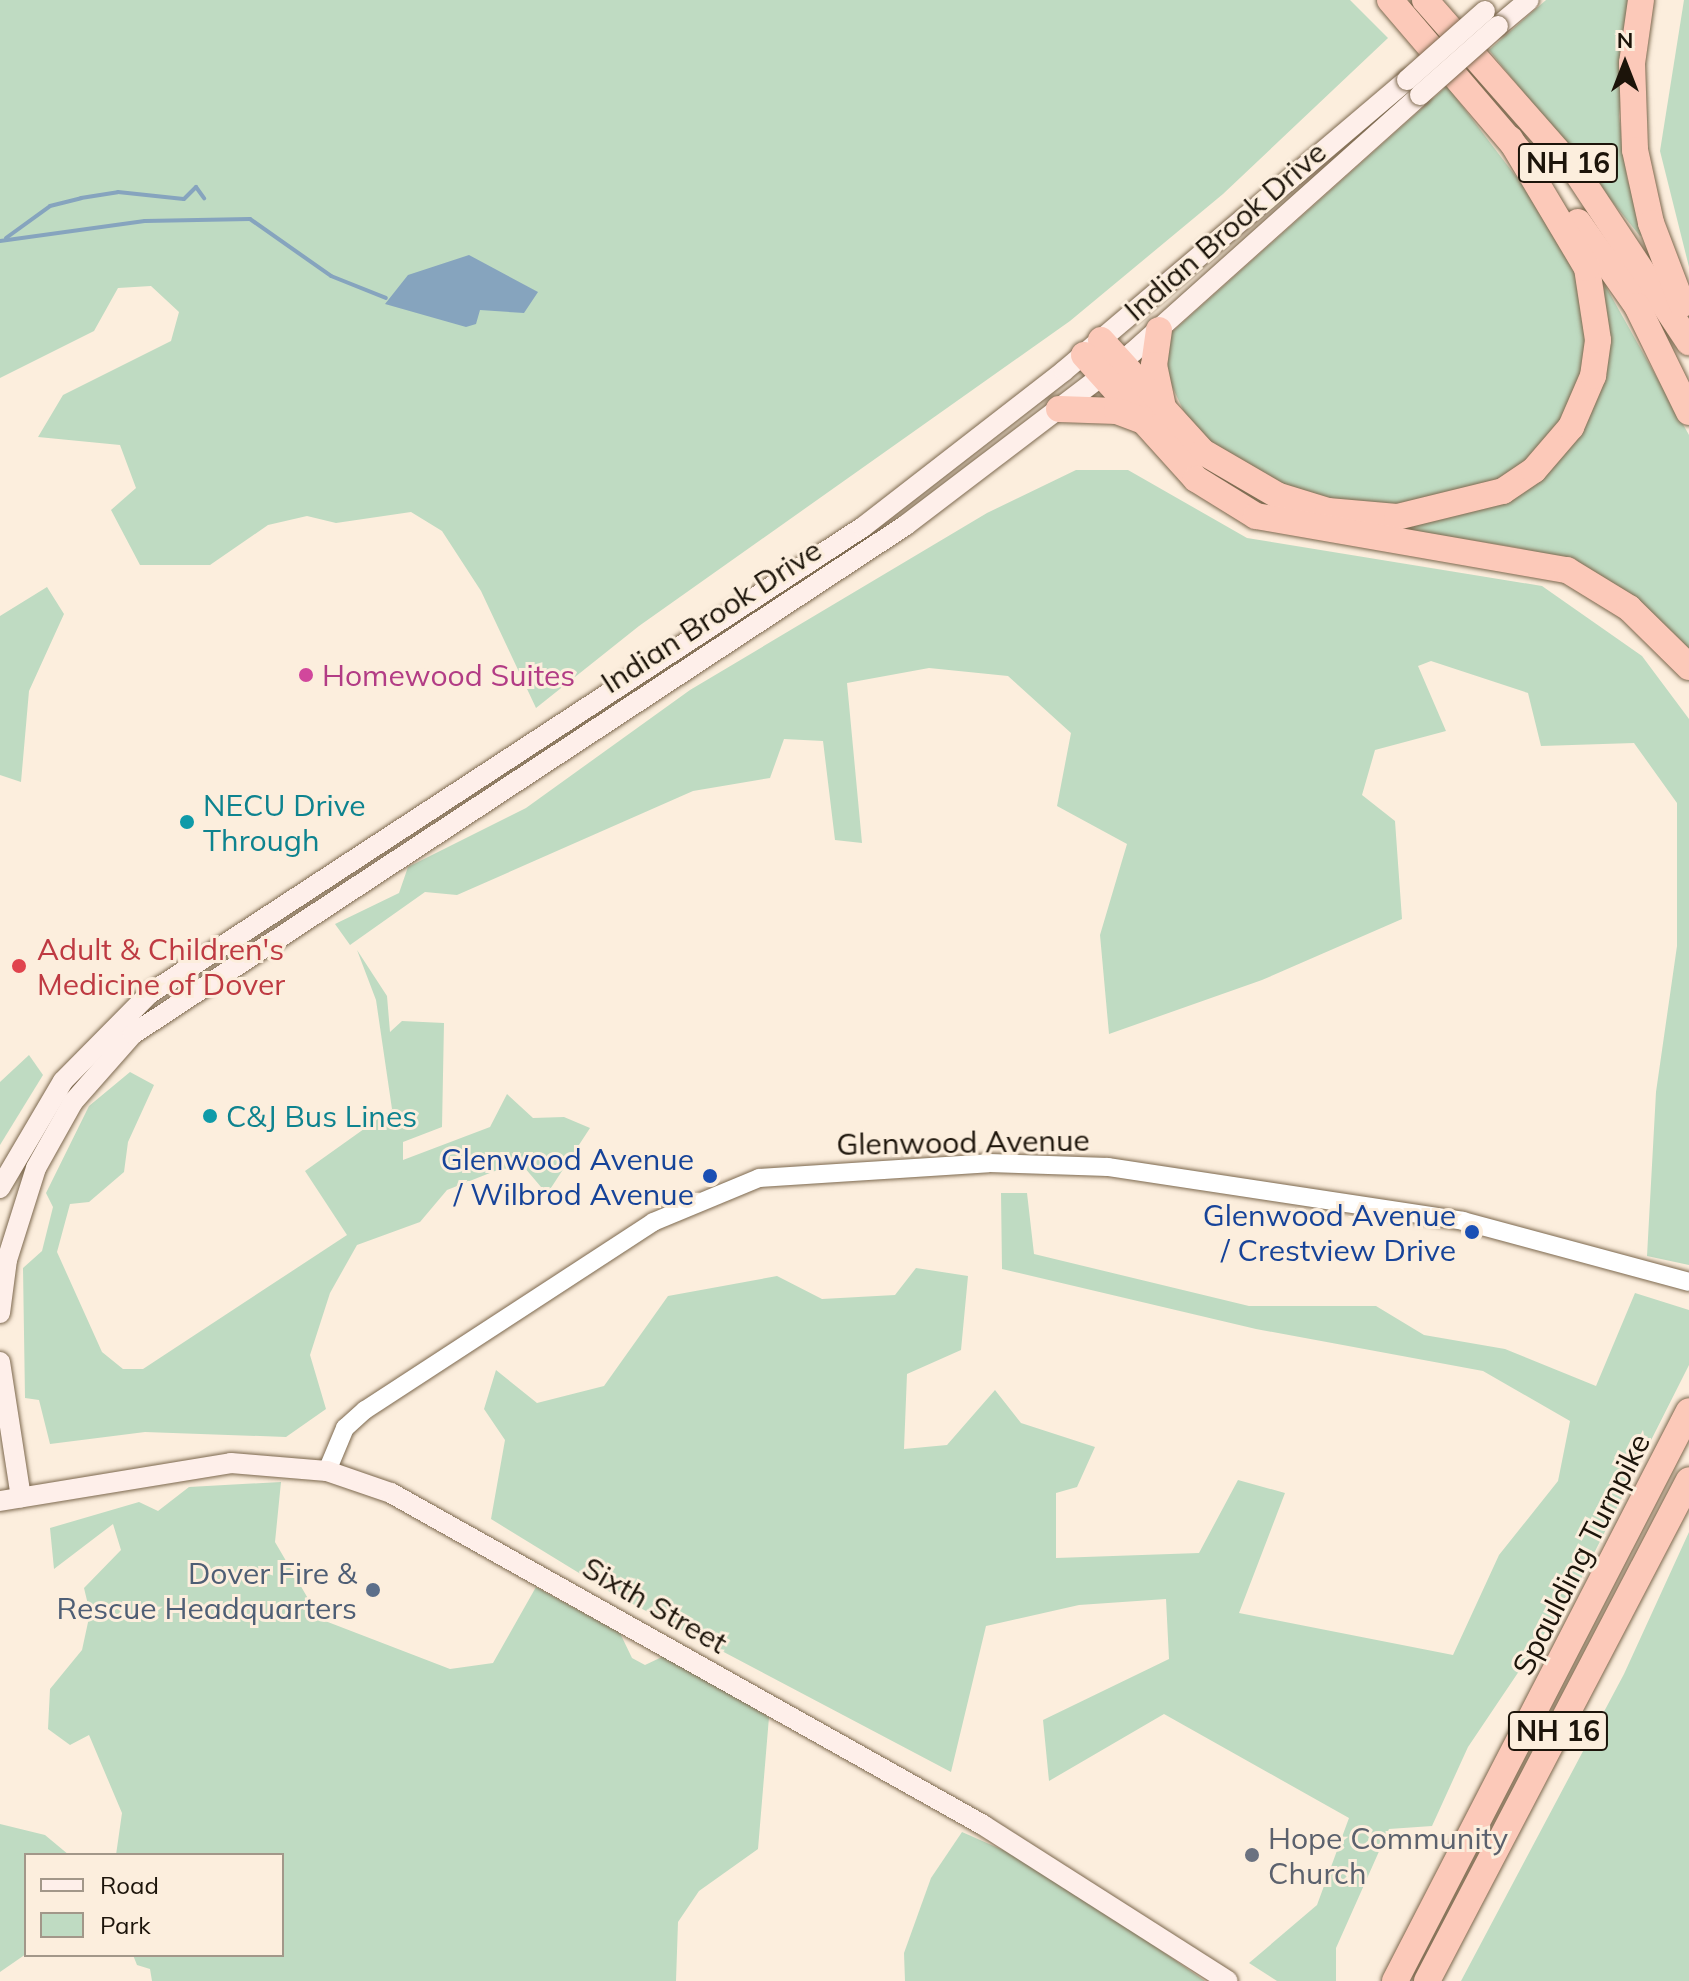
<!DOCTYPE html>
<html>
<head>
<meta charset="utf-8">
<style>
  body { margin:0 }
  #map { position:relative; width:1689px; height:1981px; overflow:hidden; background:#fceedd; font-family:Mulish,sans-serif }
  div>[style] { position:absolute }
  .green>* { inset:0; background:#bfdbc2 }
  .water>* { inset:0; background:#86a4be }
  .stream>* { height:4px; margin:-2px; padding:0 2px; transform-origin:2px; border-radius:2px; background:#86a4be }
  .roads { filter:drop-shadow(0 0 2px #7c684e) drop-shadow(0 0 2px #7c684e) }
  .tertiary>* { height:18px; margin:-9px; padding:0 9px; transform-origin:9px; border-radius:9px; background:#fff }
  .secondary>* { height:20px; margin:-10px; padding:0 10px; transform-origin:10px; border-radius:10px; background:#feefea }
  .motorway>* { height:26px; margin:-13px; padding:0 13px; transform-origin:13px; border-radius:13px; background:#fcc9b9 }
  .bridges { filter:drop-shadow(0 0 2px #7c684e) drop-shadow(0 0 2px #7c684e) }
  .secondary-bridge>* { height:20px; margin:-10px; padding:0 10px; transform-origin:10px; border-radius:10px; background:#feefea }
  .dots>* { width:22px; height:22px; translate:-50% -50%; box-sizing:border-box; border:4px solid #fceedd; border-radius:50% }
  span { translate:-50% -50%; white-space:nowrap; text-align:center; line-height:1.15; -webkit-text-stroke:6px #fceedd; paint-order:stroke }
  .shield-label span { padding:2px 6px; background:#fceedd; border:2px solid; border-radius:6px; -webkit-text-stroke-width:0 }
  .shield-label { font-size:28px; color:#1c140a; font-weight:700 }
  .street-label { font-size:30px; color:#1c140a }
  .hotel-label { font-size:30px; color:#b23c85 }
  .left { translate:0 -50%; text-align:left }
  .culture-label { font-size:30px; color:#0d838f }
  .health-label { font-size:30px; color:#be3a42 }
  .transit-label { font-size:30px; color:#164399 }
  .right { translate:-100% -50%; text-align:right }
  .service-label { font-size:30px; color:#4e5e75 }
  .worship-label { font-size:30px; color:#5b616d }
  .legend { position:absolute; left:24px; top:1853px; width:260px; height:104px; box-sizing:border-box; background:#fceedd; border:2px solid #a29789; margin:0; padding:10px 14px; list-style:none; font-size:24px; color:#1c140a }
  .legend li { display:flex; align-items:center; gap:16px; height:40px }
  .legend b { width:40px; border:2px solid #a29789 }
  .north { position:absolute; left:1585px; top:24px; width:80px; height:80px; -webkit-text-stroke:6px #fceedd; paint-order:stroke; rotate:0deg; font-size:22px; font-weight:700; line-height:32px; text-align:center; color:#1c140a }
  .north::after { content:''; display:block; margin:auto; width:28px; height:36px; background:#1c140a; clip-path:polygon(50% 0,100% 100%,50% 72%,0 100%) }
</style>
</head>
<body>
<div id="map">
  <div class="green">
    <i style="clip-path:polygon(0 0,1350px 0,1388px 38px,1223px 194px,1070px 321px,639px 626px,536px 708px,481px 591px,442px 531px,411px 512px,336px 523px,307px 516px,268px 525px,210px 565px,140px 565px,111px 510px,136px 488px,120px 445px,38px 437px,63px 395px,171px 341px,179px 312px,151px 286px,118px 288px,94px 331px,0 378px)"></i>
    <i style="clip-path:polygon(1546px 0,1632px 0,1619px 116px,1627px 179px,1646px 233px,1640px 236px,1489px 50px)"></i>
    <i style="clip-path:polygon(1684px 0,1689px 0,1689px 267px,1660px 151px)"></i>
    <i style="clip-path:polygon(1447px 86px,1572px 250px,1592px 317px,1575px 407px,1516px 474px,1434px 505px,1350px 505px,1284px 488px,1211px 444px,1186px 416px,1163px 367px,1171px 333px)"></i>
    <i style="clip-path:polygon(1605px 285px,1689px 435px,1689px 662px,1567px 566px,1520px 548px,1270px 508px,1213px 479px,1164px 427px,1228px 479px,1421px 520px,1569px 441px)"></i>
    <i style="clip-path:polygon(1076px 470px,1128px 470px,1247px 538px,1542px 586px,1642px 656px,1689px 719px,1689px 1265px,1647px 1256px,1656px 1092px,1677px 946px,1677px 803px,1634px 743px,1541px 746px,1528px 693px,1431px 661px,1418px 666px,1446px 731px,1375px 750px,1362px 795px,1395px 821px,1402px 919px,1262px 980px,1109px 1034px,1100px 935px,1127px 844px,1057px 806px,1071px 733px,1008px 676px,929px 668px,847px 683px,862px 843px,835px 840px,823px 741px,784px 739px,770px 778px,693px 791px,457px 895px,425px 892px,350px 945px,335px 924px,399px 893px,408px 867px,526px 808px,690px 690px,987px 513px)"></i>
    <i style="clip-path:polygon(47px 587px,64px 614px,29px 691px,21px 782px,0 775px,0 616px)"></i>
    <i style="clip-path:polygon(357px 950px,387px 996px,390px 1032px,402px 1021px,444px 1023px,442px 1127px,403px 1142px,403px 1160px,490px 1127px,507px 1094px,533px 1118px,564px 1117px,590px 1128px,547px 1194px,524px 1167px,500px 1169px,447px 1190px,420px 1222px,357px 1245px,330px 1293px,310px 1355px,326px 1409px,286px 1437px,145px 1432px,50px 1444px,39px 1400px,25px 1398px,23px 1268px,42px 1251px,53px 1207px,46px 1193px,89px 1106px,130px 1072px,154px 1085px,128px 1142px,124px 1172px,89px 1202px,70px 1204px,57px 1252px,102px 1352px,123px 1369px,143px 1369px,347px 1235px,305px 1171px,392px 1109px,376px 1000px)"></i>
    <i style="clip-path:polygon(29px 1055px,43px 1075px,0 1145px,0 1082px)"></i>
    <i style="clip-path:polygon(1001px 1193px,1027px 1193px,1034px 1254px,1249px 1306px,1376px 1306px,1424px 1335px,1505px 1349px,1596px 1386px,1635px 1293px,1689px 1310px,1689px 1365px,1581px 1579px,1468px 1747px,1432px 1826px,1389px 1829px,1336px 1948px,1336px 1981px,1277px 1981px,1249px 1963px,1317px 1905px,1349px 1818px,1164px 1714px,1049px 1781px,1043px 1720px,1169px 1659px,1166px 1599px,1079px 1605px,986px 1626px,951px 1772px,610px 1592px,491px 1519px,505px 1440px,484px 1409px,496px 1370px,537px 1403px,604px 1386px,668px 1296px,777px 1276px,822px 1299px,895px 1295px,916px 1268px,968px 1276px,961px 1350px,907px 1374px,904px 1449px,947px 1445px,995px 1390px,1021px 1423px,1095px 1447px,1077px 1487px,1056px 1493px,1056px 1558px,1199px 1553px,1238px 1480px,1285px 1493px,1239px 1613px,1453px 1655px,1499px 1555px,1558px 1481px,1570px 1421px,1483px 1371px,1256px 1329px,1002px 1269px)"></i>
    <i style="clip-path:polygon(281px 1482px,275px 1542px,320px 1619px,450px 1669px,493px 1663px,536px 1587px,620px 1633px,632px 1658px,645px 1665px,664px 1656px,769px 1717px,758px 1849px,699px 1891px,678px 1922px,676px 1981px,152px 1981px,150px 1969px,137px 1965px,133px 1955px,282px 1955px,282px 1855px,116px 1855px,122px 1813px,89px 1735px,70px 1745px,48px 1729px,50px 1689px,82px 1650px,90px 1613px,84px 1588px,121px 1550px,113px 1524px,54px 1569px,50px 1528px,139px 1502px,158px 1511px,189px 1487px)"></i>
    <i style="clip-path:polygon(1689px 1532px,1689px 1981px,1461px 1981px,1624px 1674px)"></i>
    <i style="clip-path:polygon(0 1824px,45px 1835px,69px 1855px,26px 1855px,26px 1954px,0 1972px)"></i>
    <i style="clip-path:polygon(962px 1832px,1037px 1865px,1205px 1981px,905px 1981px,904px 1953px,931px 1878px)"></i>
  </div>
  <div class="water">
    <i style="clip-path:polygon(469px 255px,538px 292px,524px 313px,480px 310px,476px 324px,466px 327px,385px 304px,408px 275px)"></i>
  </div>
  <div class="stream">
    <i style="left:6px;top:238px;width:54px;rotate:-36deg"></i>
    <i style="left:50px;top:206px;width:32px;rotate:-14deg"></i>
    <i style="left:81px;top:198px;width:37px;rotate:-9deg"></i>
    <i style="left:118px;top:192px;width:66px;rotate:6.1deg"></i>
    <i style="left:184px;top:199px;width:17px;rotate:-45deg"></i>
    <i style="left:196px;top:187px;width:14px;rotate:54deg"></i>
    <i style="left:0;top:241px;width:146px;rotate:-7.9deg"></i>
    <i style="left:145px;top:221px;width:105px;rotate:-1.1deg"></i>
    <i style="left:250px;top:219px;width:99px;rotate:35.1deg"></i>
    <i style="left:331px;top:276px;width:59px;rotate:21.8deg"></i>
  </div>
  <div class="roads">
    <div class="tertiary">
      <i style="left:327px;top:1471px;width:47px;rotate:-67.3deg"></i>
      <i style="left:345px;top:1428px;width:27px;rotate:-42deg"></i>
      <i style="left:365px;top:1410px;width:344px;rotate:-33.1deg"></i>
      <i style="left:653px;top:1222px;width:115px;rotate:-22.5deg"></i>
      <i style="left:759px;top:1178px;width:230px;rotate:-3.7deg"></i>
      <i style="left:989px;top:1163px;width:119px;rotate:1.9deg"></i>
      <i style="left:1108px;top:1167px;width:359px;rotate:8.6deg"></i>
      <i style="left:1463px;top:1221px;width:234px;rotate:15.1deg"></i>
    </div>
    <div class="secondary">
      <i style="left:1498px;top:26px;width:40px;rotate:-40deg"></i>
      <i style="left:0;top:1188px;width:124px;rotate:-59.5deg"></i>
      <i style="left:63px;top:1081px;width:122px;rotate:-45.3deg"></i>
      <i style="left:149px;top:994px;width:853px;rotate:-33.19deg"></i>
      <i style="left:863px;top:527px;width:254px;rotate:-37.8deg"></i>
      <i style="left:1064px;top:371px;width:450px;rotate:-40.3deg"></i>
      <i style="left:0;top:1313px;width:53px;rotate:-82.5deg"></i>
      <i style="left:7px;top:1260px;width:96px;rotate:-72.5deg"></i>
      <i style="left:36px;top:1168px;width:76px;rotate:-60.7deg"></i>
      <i style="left:73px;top:1102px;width:91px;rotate:-48.6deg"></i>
      <i style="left:133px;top:1034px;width:926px;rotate:-33.36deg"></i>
      <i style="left:906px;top:525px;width:285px;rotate:-37.3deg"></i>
      <i style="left:1133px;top:352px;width:385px;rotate:-41.8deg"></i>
      <i style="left:0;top:1362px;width:137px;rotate:81.2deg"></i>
      <i style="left:0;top:1501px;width:234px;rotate:-9.3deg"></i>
      <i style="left:231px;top:1463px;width:96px;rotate:4.8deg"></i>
      <i style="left:327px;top:1471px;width:68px;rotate:19deg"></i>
      <i style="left:391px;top:1493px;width:679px;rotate:29.28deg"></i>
      <i style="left:983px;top:1825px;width:290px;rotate:32.5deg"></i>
    </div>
    <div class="motorway">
      <i style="left:1390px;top:0;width:200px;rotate:49.5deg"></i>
      <i style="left:1425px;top:0;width:230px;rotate:48.7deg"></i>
      <i style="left:1577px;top:173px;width:203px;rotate:56.5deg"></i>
      <i style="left:1641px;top:0;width:64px;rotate:98.1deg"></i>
      <i style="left:1632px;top:63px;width:87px;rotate:88deg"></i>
      <i style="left:1635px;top:150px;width:75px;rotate:77.6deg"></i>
      <i style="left:1651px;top:223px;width:87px;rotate:69.1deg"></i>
      <i style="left:1578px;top:222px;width:103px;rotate:54.9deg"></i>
      <i style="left:1637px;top:306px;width:118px;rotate:63.9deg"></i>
      <i style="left:1159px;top:330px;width:35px;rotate:98deg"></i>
      <i style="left:1154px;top:365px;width:48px;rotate:78deg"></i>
      <i style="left:1101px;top:340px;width:151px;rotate:47.7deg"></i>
      <i style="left:1203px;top:452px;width:88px;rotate:30.1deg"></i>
      <i style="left:1279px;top:496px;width:51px;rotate:17deg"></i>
      <i style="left:1328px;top:511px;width:69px;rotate:5deg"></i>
      <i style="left:1397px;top:517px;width:109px;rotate:-13.8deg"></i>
      <i style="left:1503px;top:491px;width:37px;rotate:-34deg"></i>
      <i style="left:1534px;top:470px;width:57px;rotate:-49.3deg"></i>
      <i style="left:1571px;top:427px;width:56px;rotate:-66.7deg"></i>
      <i style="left:1593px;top:376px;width:36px;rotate:-82deg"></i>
      <i style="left:1598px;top:340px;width:73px;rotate:-98.7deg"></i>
      <i style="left:1587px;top:268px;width:150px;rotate:-120.8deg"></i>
      <i style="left:1084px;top:355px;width:167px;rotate:47.9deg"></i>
      <i style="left:1196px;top:479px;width:70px;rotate:31.7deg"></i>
      <i style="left:1256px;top:516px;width:316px;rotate:9.9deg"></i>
      <i style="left:1567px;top:570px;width:73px;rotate:31.5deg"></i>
      <i style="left:1629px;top:608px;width:84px;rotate:44.5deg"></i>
      <i style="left:1059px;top:409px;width:58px;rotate:2deg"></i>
      <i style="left:1117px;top:411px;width:25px;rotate:21deg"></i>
      <i style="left:1395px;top:1981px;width:641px;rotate:-62.72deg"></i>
      <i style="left:1427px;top:1981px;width:565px;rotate:-62.39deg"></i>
    </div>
  </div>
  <div class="bridges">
    <div class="secondary-bridge">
      <i style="left:1407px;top:80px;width:104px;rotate:-41.5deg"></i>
      <i style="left:1420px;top:95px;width:104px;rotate:-41.5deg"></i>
    </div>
  </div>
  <div class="dots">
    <i style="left:306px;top:675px;background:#d1479c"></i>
    <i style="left:187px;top:822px;background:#0f9aa8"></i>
    <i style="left:19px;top:966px;background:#e0444e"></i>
    <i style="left:210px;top:1116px;background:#0f9aa8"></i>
    <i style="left:710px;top:1176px;background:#1a4fb4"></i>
    <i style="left:1472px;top:1232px;background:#1a4fb4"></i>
    <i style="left:373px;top:1590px;background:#5c6f8a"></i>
    <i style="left:1252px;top:1855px;background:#6b7280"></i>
  </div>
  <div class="shield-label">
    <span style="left:1568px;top:163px">NH 16</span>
    <span style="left:1558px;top:1731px">NH 16</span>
  </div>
  <div class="street-label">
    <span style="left:1225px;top:231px;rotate:-41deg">Indian Brook Drive</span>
    <span style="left:711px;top:616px;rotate:-33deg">Indian Brook Drive</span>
    <span style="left:963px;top:1142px;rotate:-1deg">Glenwood Avenue</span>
    <span style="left:1581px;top:1554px;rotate:-63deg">Spaulding Turnpike</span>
    <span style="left:655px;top:1605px;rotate:30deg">Sixth Street</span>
  </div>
  <div class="hotel-label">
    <span class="left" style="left:322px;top:675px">Homewood Suites</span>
  </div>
  <div class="culture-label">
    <span class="left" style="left:203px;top:822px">NECU Drive<br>Through</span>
    <span class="left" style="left:226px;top:1116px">C&amp;J Bus Lines</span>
  </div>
  <div class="health-label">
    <span class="left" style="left:37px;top:966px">Adult &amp; Children's<br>Medicine of Dover</span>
  </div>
  <div class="transit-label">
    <span class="right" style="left:694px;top:1176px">Glenwood Avenue<br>/ Wilbrod Avenue</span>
    <span class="right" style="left:1456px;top:1232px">Glenwood Avenue<br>/ Crestview Drive</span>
  </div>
  <div class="service-label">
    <span class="right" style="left:357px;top:1590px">Dover Fire &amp;<br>Rescue Headquarters</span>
  </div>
  <div class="worship-label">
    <span class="left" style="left:1268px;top:1855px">Hope Community<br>Church</span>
  </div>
  <ul class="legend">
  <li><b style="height:10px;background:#feefea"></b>Road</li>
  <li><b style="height:22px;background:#bfdbc2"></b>Park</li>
  </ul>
  <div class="north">N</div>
</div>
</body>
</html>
